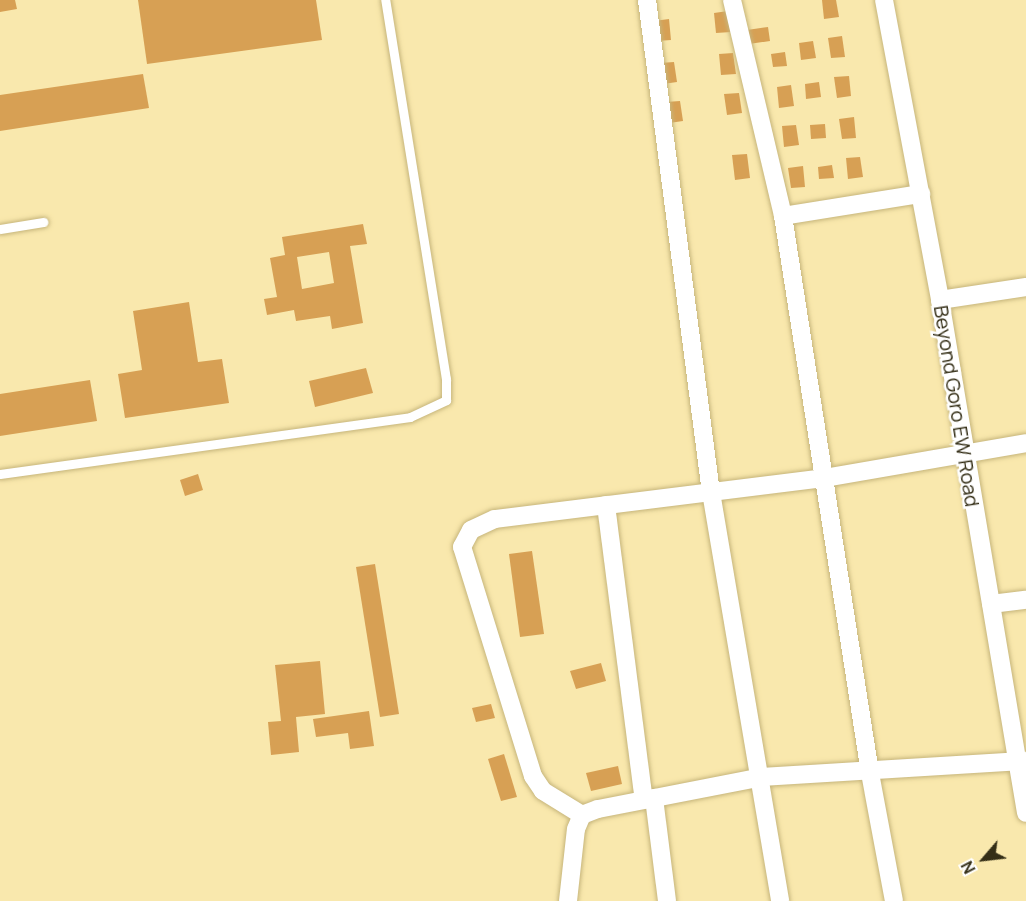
<!DOCTYPE html>
<html>
<head>
<meta charset="utf-8">
<style>
  body { margin:0 }
  #map { position:relative; width:1026px; height:901px; overflow:hidden; background:#f9e8ad; font-family:Manrope,sans-serif }
  div>[style] { position:absolute }
  .building>* { inset:0; background:#d7a054 }
  .roads { filter:drop-shadow(0 0 2px #c6b57b) drop-shadow(0 0 2px #c6b57b) }
  .lane>* { height:9px; margin:-4.5px; padding:0 4.5px; transform-origin:4.5px; border-radius:4.5px; background:#fff }
  .street>* { height:18px; margin:-9px; padding:0 9px; transform-origin:9px; border-radius:9px; background:#fff }
  span { translate:-50% -50%; white-space:nowrap; text-align:center; line-height:1.15; -webkit-text-stroke:5px #fff; paint-order:stroke }
  .street-label { font-size:20px; color:#342e16 }
  .north { position:absolute; left:954px; top:829px; width:60px; height:60px; -webkit-text-stroke:4px #fff; paint-order:stroke; rotate:242deg; font-size:16px; font-weight:700; line-height:24px; text-align:center; color:#342e16 }
  .north::after { content:''; display:block; margin:auto; width:21px; height:27px; background:#342e16; clip-path:polygon(50% 0,100% 100%,50% 72%,0 100%) }
</style>
</head>
<body>
<div id="map">
  <div class="building">
    <i style="clip-path:polygon(0 0,15px 0,17px 9px,0 12px)"></i>
    <i style="clip-path:polygon(138px 0,316px 0,322px 40px,147px 64px)"></i>
    <i style="clip-path:polygon(822px 0,836px 0,839px 17px,824px 19px)"></i>
    <i style="clip-path:polygon(728px 11px,731px 32px,716px 33px,714px 13px)"></i>
    <i style="clip-path:polygon(669px 19px,671px 40px,657px 41px,654px 21px)"></i>
    <i style="clip-path:polygon(768px 27px,770px 41px,749px 44px,747px 30px)"></i>
    <i style="clip-path:polygon(842px 36px,845px 57px,831px 58px,828px 38px)"></i>
    <i style="clip-path:polygon(813px 41px,816px 58px,801px 60px,799px 43px)"></i>
    <i style="clip-path:polygon(785px 52px,787px 66px,773px 67px,771px 54px)"></i>
    <i style="clip-path:polygon(733px 53px,736px 74px,721px 75px,719px 54px)"></i>
    <i style="clip-path:polygon(674px 62px,677px 82px,663px 84px,660px 63px)"></i>
    <i style="clip-path:polygon(143px 74px,149px 108px,0 131px,0 95px)"></i>
    <i style="clip-path:polygon(849px 76px,851px 96px,837px 98px,834px 77px)"></i>
    <i style="clip-path:polygon(819px 82px,821px 97px,806px 99px,805px 84px)"></i>
    <i style="clip-path:polygon(791px 85px,794px 106px,779px 108px,777px 87px)"></i>
    <i style="clip-path:polygon(739px 93px,742px 113px,727px 115px,724px 94px)"></i>
    <i style="clip-path:polygon(680px 101px,683px 121px,669px 123px,666px 102px)"></i>
    <i style="clip-path:polygon(854px 117px,856px 138px,842px 139px,839px 119px)"></i>
    <i style="clip-path:polygon(825px 124px,826px 138px,811px 139px,810px 125px)"></i>
    <i style="clip-path:polygon(796px 125px,799px 145px,784px 147px,782px 126px)"></i>
    <i style="clip-path:polygon(747px 154px,750px 178px,735px 180px,732px 155px)"></i>
    <i style="clip-path:polygon(860px 157px,863px 177px,848px 179px,846px 158px)"></i>
    <i style="clip-path:polygon(832px 165px,834px 178px,819px 179px,818px 167px)"></i>
    <i style="clip-path:polygon(803px 166px,805px 187px,791px 188px,788px 168px)"></i>
    <i style="clip-path:polygon(evenodd,363px 224px,367px 244px,350px 246px,363px 323px,332px 329px,330px 316px,296px 321px,294px 310px,267px 315px,264px 299px,277px 297px,270px 258px,285px 255px,282px 237px,363px 224px,329px 252px,334px 283px,302px 289px,297px 257px,329px 252px)"></i>
    <i style="clip-path:polygon(189px 302px,198px 362px,222px 359px,229px 403px,125px 418px,118px 374px,142px 370px,133px 311px)"></i>
    <i style="clip-path:polygon(366px 368px,373px 393px,315px 407px,309px 381px)"></i>
    <i style="clip-path:polygon(90px 380px,97px 421px,0 436px,0 394px)"></i>
    <i style="clip-path:polygon(198px 474px,203px 490px,185px 496px,180px 480px)"></i>
    <i style="clip-path:polygon(532px 551px,544px 634px,520px 637px,509px 554px)"></i>
    <i style="clip-path:polygon(375px 564px,399px 714px,380px 717px,356px 567px)"></i>
    <i style="clip-path:polygon(320px 661px,325px 714px,296px 717px,299px 752px,271px 755px,268px 722px,281px 721px,275px 665px)"></i>
    <i style="clip-path:polygon(601px 663px,606px 681px,576px 689px,570px 671px)"></i>
    <i style="clip-path:polygon(491px 704px,495px 718px,476px 722px,472px 708px)"></i>
    <i style="clip-path:polygon(369px 711px,374px 746px,350px 749px,348px 733px,316px 737px,313px 719px)"></i>
    <i style="clip-path:polygon(504px 754px,517px 797px,501px 801px,488px 759px)"></i>
    <i style="clip-path:polygon(618px 766px,622px 784px,591px 791px,586px 773px)"></i>
  </div>
  <div class="roads">
    <div class="lane">
      <i style="left:0;top:229px;width:44px;rotate:-9.2deg"></i>
      <i style="left:0;top:474px;width:414px;rotate:-7.9deg"></i>
      <i style="left:410px;top:417px;width:40px;rotate:-25deg"></i>
      <i style="left:446px;top:400px;width:21px;rotate:-90deg"></i>
      <i style="left:446px;top:379px;width:384px;rotate:-99.1deg"></i>
    </div>
    <div class="street">
      <i style="left:647px;top:0;width:496px;rotate:82.6deg"></i>
      <i style="left:711px;top:492px;width:415px;rotate:80.4deg"></i>
      <i style="left:732px;top:0;width:222px;rotate:76.7deg"></i>
      <i style="left:783px;top:216px;width:564px;rotate:81.12deg"></i>
      <i style="left:870px;top:773px;width:130px;rotate:79.4deg"></i>
      <i style="left:884px;top:0;width:305px;rotate:79.4deg"></i>
      <i style="left:940px;top:300px;width:520px;rotate:80.48deg"></i>
      <i style="left:783px;top:216px;width:140px;rotate:-9.1deg"></i>
      <i style="left:940px;top:300px;width:87px;rotate:-8.6deg"></i>
      <i style="left:606px;top:505px;width:297px;rotate:82.7deg"></i>
      <i style="left:991px;top:604px;width:35px;rotate:-7deg"></i>
      <i style="left:654px;top:798px;width:104px;rotate:82.8deg"></i>
      <i style="left:582px;top:815px;width:46px;rotate:-148.4deg"></i>
      <i style="left:543px;top:791px;width:18px;rotate:-124deg"></i>
      <i style="left:533px;top:776px;width:240px;rotate:-107.2deg"></i>
      <i style="left:462px;top:547px;width:19px;rotate:-62deg"></i>
      <i style="left:471px;top:530px;width:26px;rotate:-25deg"></i>
      <i style="left:495px;top:519px;width:332px;rotate:-7.1deg"></i>
      <i style="left:824px;top:478px;width:205px;rotate:-9.8deg"></i>
      <i style="left:568px;top:901px;width:72px;rotate:-83.7deg"></i>
      <i style="left:576px;top:829px;width:15px;rotate:-67deg"></i>
      <i style="left:582px;top:815px;width:17px;rotate:-21deg"></i>
      <i style="left:598px;top:809px;width:167px;rotate:-11deg"></i>
      <i style="left:762px;top:777px;width:264px;rotate:-3.5deg"></i>
    </div>
  </div>
  <div class="street-label">
    <span style="left:957px;top:406px;rotate:81deg">Beyond Goro EW Road</span>
  </div>
  <div class="north">N</div>
</div>
</body>
</html>
